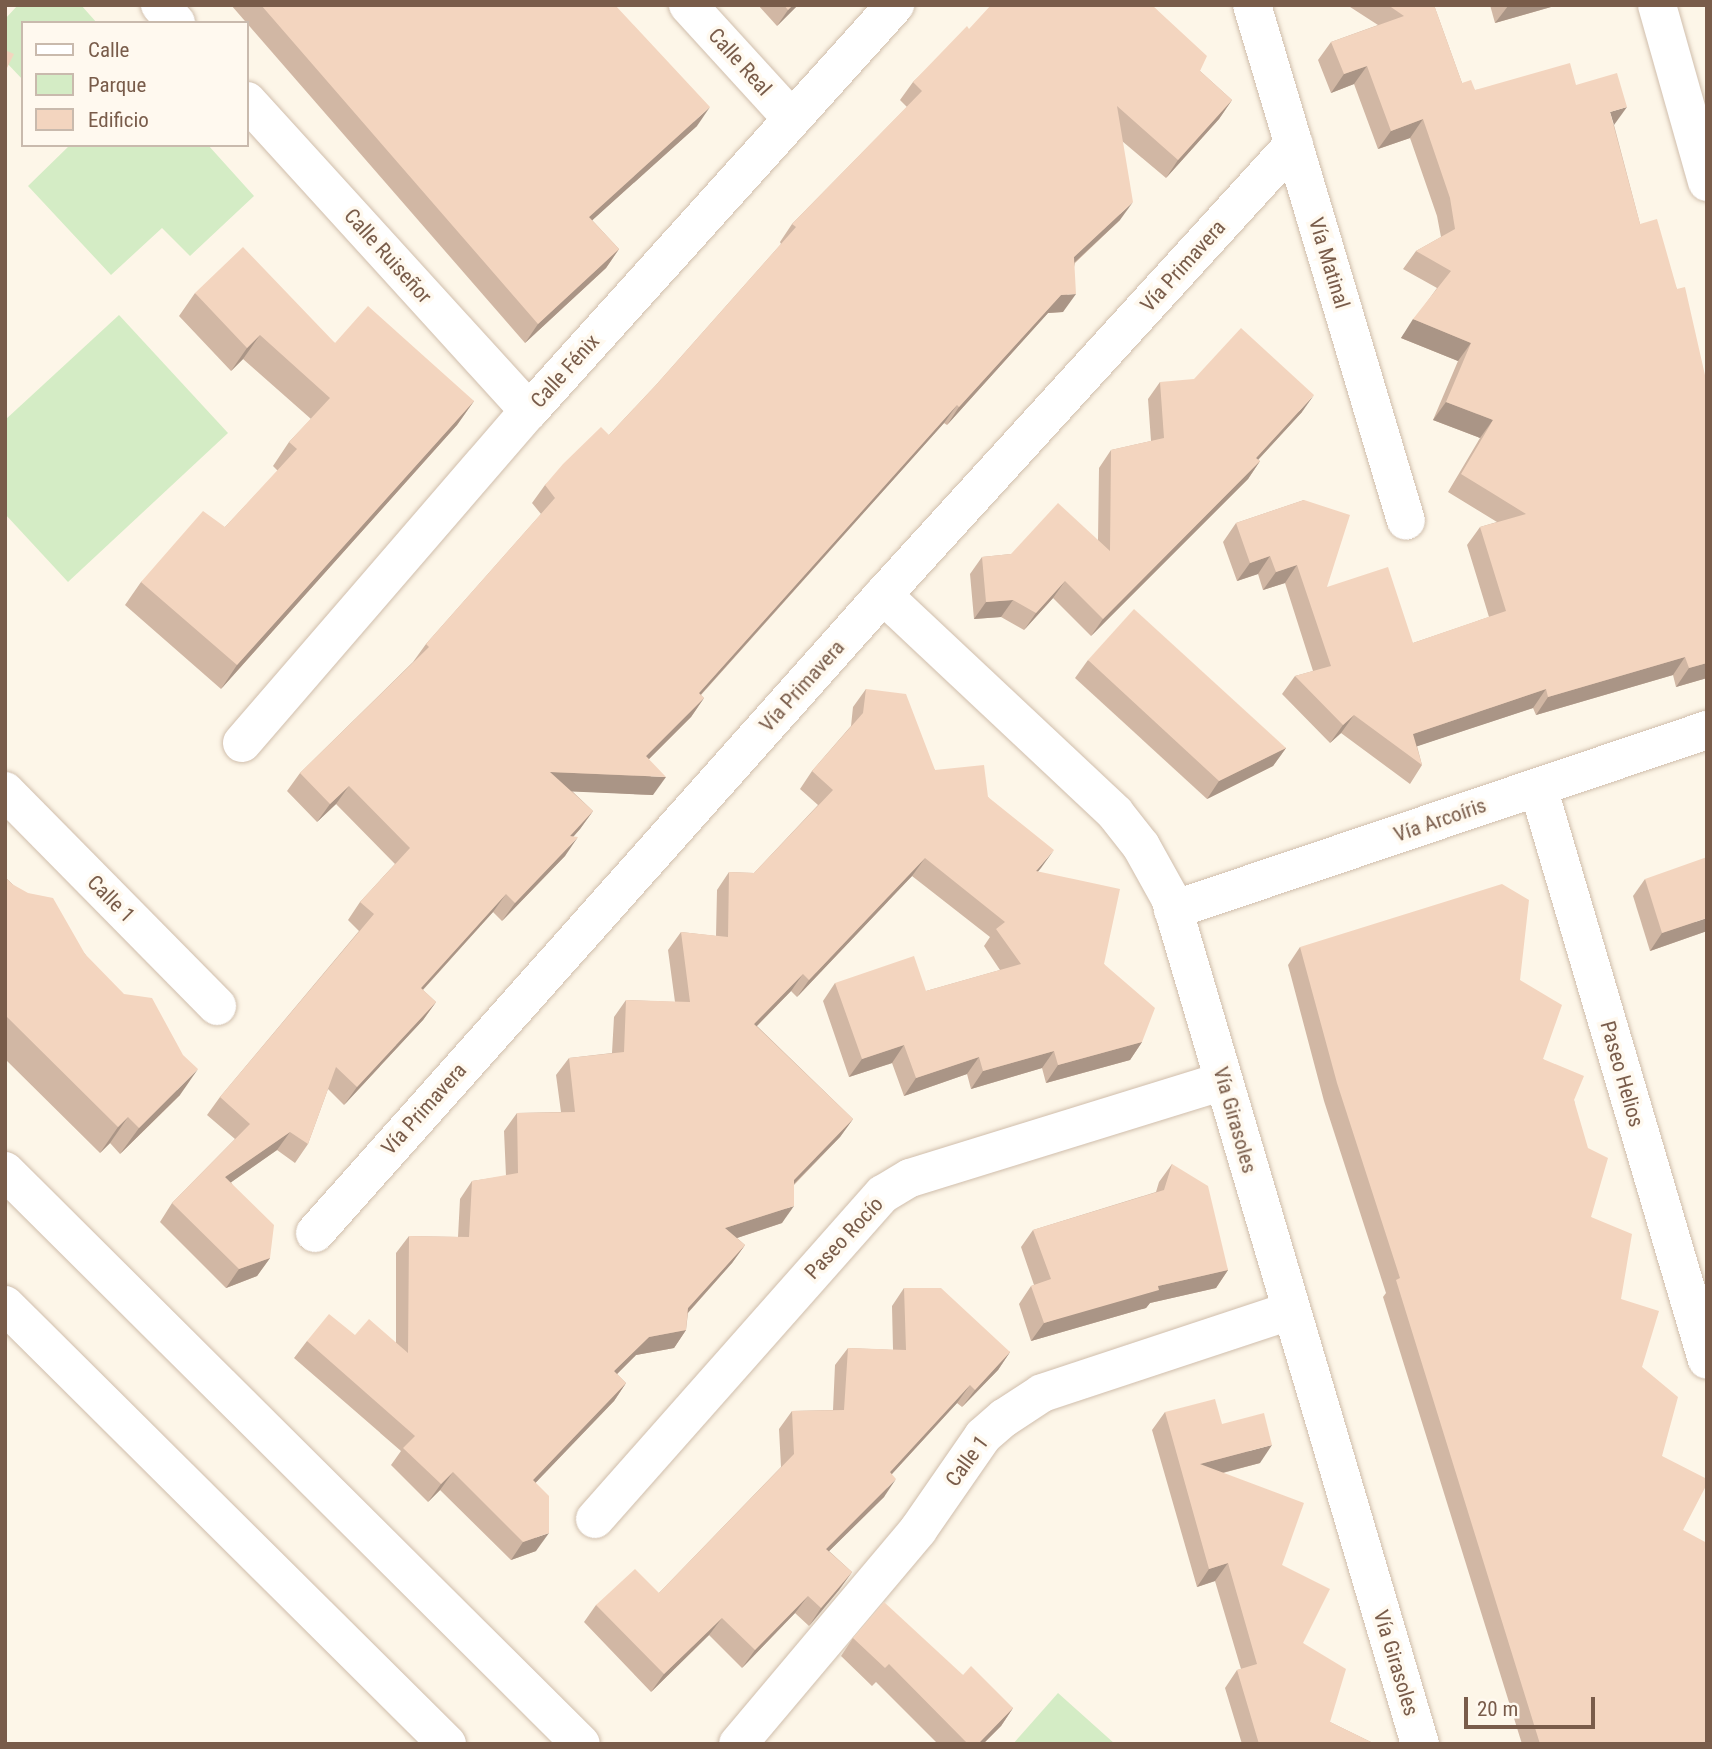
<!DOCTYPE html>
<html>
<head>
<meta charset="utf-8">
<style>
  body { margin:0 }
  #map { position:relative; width:1712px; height:1749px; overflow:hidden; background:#fdf6e8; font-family:"Roboto Condensed",sans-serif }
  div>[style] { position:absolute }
  .green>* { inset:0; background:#d4ecc5 }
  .roads { filter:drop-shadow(0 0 2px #d0beac) drop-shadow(0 0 2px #d0beac) }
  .minor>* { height:38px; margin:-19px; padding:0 19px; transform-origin:19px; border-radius:19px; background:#fff }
  .tertiary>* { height:38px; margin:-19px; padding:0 19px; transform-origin:19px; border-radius:19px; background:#fff }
  .wall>* { inset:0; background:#d1b7a4 }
  .shaded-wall>* { inset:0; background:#aa9586 }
  .building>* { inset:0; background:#f3d5bf }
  span { translate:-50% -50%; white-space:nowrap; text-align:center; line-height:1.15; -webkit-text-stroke:7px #fff9ef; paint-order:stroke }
  .street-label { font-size:21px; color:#795c4a }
  .frame { position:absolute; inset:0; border:7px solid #795c4a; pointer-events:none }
  .legend { position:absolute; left:21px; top:21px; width:228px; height:126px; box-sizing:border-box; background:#fff9ef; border:2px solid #c9baad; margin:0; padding:9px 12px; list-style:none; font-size:21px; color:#795c4a }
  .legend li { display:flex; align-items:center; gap:14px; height:35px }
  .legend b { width:35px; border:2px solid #c9baad }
  .scale { position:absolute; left:1464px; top:1697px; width:131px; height:32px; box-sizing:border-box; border:4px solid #795c4a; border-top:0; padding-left:9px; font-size:21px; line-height:24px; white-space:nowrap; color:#795c4a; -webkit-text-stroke:5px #fff9ef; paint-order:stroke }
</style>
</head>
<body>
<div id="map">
  <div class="green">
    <i style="clip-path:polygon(18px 5px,81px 5px,97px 23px,23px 23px,23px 80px,5px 61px,5px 19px)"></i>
    <i style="clip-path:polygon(70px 145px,208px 145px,254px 196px,190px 256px,162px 228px,111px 275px,28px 186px)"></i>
    <i style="clip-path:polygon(119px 315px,228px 433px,68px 582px,5px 514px,5px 420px)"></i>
    <i style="clip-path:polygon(1058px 1693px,1115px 1744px,1013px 1744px)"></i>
  </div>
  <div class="roads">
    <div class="minor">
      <i style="left:160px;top:5px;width:24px;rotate:48deg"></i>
      <i style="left:688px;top:5px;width:154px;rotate:47.6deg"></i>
      <i style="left:1252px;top:5px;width:538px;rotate:73.38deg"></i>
      <i style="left:1657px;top:5px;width:184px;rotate:74.2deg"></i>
      <i style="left:247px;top:101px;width:419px;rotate:47.7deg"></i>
      <i style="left:883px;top:595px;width:318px;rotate:43.2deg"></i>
      <i style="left:1115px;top:813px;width:42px;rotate:51.8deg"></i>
      <i style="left:1141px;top:846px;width:60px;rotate:60.9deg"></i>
      <i style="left:1170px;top:898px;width:882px;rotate:73.54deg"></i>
      <i style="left:242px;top:743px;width:439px;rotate:-49.2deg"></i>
      <i style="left:529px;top:411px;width:547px;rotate:-47.97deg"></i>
      <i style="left:1538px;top:787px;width:597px;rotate:73.57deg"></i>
      <i style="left:5px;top:791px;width:302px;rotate:45.4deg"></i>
      <i style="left:1173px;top:910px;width:564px;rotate:-18.63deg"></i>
      <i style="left:315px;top:1233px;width:854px;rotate:-48.32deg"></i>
      <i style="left:883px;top:595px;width:610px;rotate:-47.66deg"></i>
      <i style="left:595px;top:1519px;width:434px;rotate:-48.5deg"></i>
      <i style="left:883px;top:1194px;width:31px;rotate:-31deg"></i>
      <i style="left:910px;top:1178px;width:328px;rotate:-17.2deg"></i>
      <i style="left:738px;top:1744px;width:280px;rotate:-49.9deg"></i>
      <i style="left:918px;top:1530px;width:114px;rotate:-55.3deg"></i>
      <i style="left:983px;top:1436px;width:28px;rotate:-41deg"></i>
      <i style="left:1004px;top:1418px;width:45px;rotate:-33.3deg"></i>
      <i style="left:1042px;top:1393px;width:261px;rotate:-18.3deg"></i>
    </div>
    <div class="tertiary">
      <i style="left:5px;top:1171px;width:812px;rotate:44.85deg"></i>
      <i style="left:5px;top:1305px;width:623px;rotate:44.8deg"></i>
    </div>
  </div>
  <div class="wall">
    <i style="clip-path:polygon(231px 5px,615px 5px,697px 126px,592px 220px,619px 249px,606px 268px,525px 343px)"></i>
    <i style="clip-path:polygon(758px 5px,798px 5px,777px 26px)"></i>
    <i style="clip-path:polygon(1347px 5px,1434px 5px,1462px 83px,1475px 90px,1576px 85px,1614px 125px,1640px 224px,1677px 289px,1707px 384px,1707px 678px,1676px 687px,1673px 675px,1536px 715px,1533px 708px,1417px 746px,1422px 765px,1410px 784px,1341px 733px,1330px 743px,1282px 694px,1295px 676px,1313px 671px,1285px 583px,1263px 590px,1258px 574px,1237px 581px,1223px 542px,1236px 523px,1304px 500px,1327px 587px,1413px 643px,1489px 617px,1467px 545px,1480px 527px,1497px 522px,1448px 492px,1480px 438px,1433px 420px,1458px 361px,1401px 338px,1437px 288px,1403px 269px,1416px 251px,1441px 237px,1437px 216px,1410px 138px,1378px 149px,1354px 84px,1331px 93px,1318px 60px,1331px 42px,1378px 25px)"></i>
    <i style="clip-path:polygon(1490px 5px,1558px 5px,1495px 23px)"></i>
    <i style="clip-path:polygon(969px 29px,1200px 71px,1232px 100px,1219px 119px,1166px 178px,1122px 141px,1120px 220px,1075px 263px,1063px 312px,1048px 313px,947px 425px,944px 423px,701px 695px,704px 698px,691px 717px,649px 759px,653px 795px,572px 791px,593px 811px,580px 829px,573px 837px,565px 856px,502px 921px,493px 912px,423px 990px,436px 1002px,423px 1020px,344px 1105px,328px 1089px,308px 1144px,295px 1163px,277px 1150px,231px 1182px,270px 1258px,257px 1276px,226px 1288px,160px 1222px,172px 1203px,235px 1139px,207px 1115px,220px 1097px,359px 931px,348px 920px,360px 902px,395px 864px,336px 804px,317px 822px,287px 791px,300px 773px,413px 662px,426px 644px,541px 514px,532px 503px,545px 485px,609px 435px,656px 385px,781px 244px,780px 242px,792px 224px,907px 107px,900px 100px,913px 82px)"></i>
    <i style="clip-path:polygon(195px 293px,335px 343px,474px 401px,457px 425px,221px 689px,125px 605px,141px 582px,225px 527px,278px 471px,273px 466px,289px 442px,311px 419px,243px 359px,231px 371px,179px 316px)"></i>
    <i style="clip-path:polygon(1160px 382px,1302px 412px,1258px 460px,1260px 461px,1248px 479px,1091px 636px,1053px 598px,1024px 630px,1001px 617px,974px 619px,970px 574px,982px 557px,1011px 554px,1098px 540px,1099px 468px,1111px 450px,1151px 441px,1148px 399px)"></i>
    <i style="clip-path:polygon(1088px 660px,1286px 748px,1273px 766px,1207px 799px,1075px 678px)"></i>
    <i style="clip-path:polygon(866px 689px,935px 770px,988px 797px,1038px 872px,1104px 964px,1142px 1042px,1130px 1060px,1046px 1083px,1042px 1068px,971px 1089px,967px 1074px,904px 1096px,892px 1063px,849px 1077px,823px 1001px,835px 983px,926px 991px,1000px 970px,984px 946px,990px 937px,912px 876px,797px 997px,791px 991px,757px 1026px,853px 1119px,840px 1137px,794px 1185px,782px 1223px,737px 1238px,745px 1245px,732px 1263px,688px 1313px,686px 1330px,674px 1348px,636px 1355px,617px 1374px,626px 1383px,614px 1401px,536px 1482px,536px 1551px,511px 1560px,440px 1490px,428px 1502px,391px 1465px,401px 1451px,294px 1358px,307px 1341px,355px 1335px,396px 1343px,396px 1253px,409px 1236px,458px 1237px,460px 1199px,472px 1181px,506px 1176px,504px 1131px,517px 1113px,561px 1112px,556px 1075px,569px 1058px,612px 1053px,614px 1017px,626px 1000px,675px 1002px,668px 950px,681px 932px,716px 936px,717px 890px,729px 872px,754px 873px,818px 805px,800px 789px,812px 771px,851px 726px,853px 707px)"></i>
    <i style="clip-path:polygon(5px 877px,85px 954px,180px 1095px,120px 1154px,110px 1143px,100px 1153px,5px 1059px)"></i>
    <i style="clip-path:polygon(1645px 879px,1707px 931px,1650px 951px,1633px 896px)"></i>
    <i style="clip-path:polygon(1300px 947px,1520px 980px,1543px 1059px,1574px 1100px,1591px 1217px,1621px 1299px,1642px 1367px,1662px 1456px,1683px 1530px,1707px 1744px,1522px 1744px,1383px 1297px,1386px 1293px,1324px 1101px,1288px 965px)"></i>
    <i style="clip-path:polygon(1172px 1164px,1228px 1270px,1216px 1288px,1150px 1303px,1146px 1308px,1031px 1341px,1019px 1304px,1031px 1286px,1034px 1285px,1021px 1247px,1033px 1230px,1156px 1192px,1159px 1182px)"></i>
    <i style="clip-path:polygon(904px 1288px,1010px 1352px,998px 1370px,962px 1407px,957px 1403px,892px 1474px,884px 1497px,829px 1551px,852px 1572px,839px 1590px,809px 1626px,795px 1613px,742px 1668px,709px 1635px,651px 1692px,584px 1622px,596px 1605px,659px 1593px,781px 1467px,779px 1429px,792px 1411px,833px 1410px,835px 1365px,848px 1348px,893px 1350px,892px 1306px)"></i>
    <i style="clip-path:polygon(1165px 1412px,1222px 1424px,1260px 1463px,1223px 1473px,1282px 1565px,1303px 1643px,1330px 1722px,1375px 1744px,1242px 1744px,1225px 1688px,1237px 1670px,1241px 1669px,1215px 1581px,1197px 1587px,1152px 1430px)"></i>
    <i style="clip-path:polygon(853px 1638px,963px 1675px,1013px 1708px,1001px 1726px,983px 1744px,938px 1744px,876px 1682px,872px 1686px,841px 1656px)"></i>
  </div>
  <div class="shaded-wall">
    <i style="clip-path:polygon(793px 5px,798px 5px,777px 26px,788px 10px)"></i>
    <i style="clip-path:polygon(1509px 5px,1558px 5px,1495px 23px,1508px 6px)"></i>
    <i style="clip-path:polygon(1367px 66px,1354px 84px,1331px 93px,1344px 74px)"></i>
    <i style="clip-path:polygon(1232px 100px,1219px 119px,1166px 178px,1178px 160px)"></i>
    <i style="clip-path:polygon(710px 107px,697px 126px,576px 235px,589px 217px)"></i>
    <i style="clip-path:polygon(1627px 107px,1614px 125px,1610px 112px)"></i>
    <i style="clip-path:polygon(1423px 119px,1410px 138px,1378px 149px,1391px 131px)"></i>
    <i style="clip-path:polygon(1133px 202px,1120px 220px,1061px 275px,1074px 257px)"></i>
    <i style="clip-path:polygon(619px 249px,606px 268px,525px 343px,538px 324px)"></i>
    <i style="clip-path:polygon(1076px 294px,1063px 312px,1048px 313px,947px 425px,959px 407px,1061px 295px)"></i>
    <i style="clip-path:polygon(1413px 319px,1471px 343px,1458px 361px,1401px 338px)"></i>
    <i style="clip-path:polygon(260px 335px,243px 359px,231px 371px,247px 348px)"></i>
    <i style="clip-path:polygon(1314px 395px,1302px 412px,1244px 475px,1256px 458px)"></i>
    <i style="clip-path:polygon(474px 401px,457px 425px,221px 689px,237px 665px)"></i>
    <i style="clip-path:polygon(1446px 402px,1493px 420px,1480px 438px,1433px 420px)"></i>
    <i style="clip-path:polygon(957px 405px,944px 423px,686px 711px,699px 693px)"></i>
    <i style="clip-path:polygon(1260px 461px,1248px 479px,1091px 636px,1103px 619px)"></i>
    <i style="clip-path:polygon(1270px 556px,1258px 574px,1237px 581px,1250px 563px)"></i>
    <i style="clip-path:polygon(1297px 565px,1285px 583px,1263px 590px,1276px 572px)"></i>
    <i style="clip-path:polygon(1065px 581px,1053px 598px,1024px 630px,1036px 613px)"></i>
    <i style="clip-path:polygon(1013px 600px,1001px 617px,974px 619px,986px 602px)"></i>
    <i style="clip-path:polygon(1685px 657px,1673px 675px,1536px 715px,1548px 697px)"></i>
    <i style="clip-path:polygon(1707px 663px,1707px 678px,1676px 687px,1689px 668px)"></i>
    <i style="clip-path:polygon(1546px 689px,1533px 708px,1403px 751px,1413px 734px)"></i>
    <i style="clip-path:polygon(704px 698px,691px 717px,633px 775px,646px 756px)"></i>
    <i style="clip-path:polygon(1354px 715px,1341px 733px,1330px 743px,1343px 725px)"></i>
    <i style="clip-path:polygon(1286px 748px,1273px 766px,1207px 799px,1219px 781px)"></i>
    <i style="clip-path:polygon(550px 772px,666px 777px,653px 795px,538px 790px)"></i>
    <i style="clip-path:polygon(349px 786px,336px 804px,317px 822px,330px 804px)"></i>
    <i style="clip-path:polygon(593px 811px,580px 829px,557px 855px,570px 836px)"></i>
    <i style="clip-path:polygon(578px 837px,565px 856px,502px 921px,515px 903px)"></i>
    <i style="clip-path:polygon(1054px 850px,1041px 868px,1024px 889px,1036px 871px)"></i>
    <i style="clip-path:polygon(925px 858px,912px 876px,797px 997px,809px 980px)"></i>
    <i style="clip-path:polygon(506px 894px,493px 912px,408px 1006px,421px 988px)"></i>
    <i style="clip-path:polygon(1707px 918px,1707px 931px,1650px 951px,1662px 933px)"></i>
    <i style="clip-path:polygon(803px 974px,791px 991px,742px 1041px,754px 1024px)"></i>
    <i style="clip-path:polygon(436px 1002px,423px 1020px,344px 1105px,357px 1087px)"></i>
    <i style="clip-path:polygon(1142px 1042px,1130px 1060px,1046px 1083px,1058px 1065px)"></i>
    <i style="clip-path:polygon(904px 1045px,892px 1063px,849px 1077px,862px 1059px)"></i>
    <i style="clip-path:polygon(1054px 1051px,1042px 1068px,971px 1089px,983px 1071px)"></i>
    <i style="clip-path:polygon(979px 1057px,967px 1074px,904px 1096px,916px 1078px)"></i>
    <i style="clip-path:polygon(198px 1069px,180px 1095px,120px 1154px,139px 1128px)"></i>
    <i style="clip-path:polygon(128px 1117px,110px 1143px,100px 1153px,118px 1127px)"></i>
    <i style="clip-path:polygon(853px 1119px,840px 1137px,781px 1197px,794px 1180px)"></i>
    <i style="clip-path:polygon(290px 1132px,277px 1150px,213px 1195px,225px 1177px)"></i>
    <i style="clip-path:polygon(794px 1206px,782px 1223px,713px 1246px,725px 1228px)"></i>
    <i style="clip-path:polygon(745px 1245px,732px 1263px,676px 1326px,688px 1308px)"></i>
    <i style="clip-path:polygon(270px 1258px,257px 1276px,226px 1288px,239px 1269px)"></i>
    <i style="clip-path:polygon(1228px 1270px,1216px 1288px,1150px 1303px,1146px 1308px,1031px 1341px,1044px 1323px,1158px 1286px)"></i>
    <i style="clip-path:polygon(686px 1330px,674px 1348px,636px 1355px,602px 1389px,614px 1371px,649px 1337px)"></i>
    <i style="clip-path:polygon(1010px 1352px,998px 1370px,962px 1407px,975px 1390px)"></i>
    <i style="clip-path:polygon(626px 1383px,614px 1401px,521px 1498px,533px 1480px)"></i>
    <i style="clip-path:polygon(970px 1385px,957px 1403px,877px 1490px,890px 1472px)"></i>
    <i style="clip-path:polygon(1272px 1445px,1260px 1463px,1187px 1482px,1200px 1464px)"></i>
    <i style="clip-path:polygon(453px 1472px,440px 1490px,428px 1502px,441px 1484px)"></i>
    <i style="clip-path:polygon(896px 1479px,884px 1497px,814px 1566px,826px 1549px)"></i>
    <i style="clip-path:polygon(549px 1533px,536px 1551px,511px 1560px,523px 1542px)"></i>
    <i style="clip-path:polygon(1228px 1563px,1215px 1581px,1197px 1587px,1209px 1569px)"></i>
    <i style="clip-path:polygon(852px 1572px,839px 1590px,809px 1626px,821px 1608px)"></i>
    <i style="clip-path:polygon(808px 1596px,795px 1613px,742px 1668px,755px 1650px)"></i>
    <i style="clip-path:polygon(722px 1618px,709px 1635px,651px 1692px,664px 1674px)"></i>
    <i style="clip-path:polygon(1013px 1708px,1001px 1726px,983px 1744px,978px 1744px)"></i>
  </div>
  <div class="building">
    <i style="clip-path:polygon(261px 5px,615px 5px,710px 107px,589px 217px,619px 249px,538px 324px)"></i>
    <i style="clip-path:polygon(784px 5px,793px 5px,788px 10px)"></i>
    <i style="clip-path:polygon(991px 5px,1152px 5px,1207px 56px,1200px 71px,1232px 100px,1178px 160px,1117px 106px,1133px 202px,1074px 257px,1076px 294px,1061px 295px,959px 407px,957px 405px,699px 693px,704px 698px,646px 756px,666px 777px,550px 772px,593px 811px,570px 836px,578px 837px,515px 903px,506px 894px,421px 988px,436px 1002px,357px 1087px,336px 1067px,308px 1144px,290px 1132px,225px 1177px,274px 1225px,270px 1258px,239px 1269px,172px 1203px,250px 1124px,220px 1097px,374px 914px,360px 902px,410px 848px,349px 786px,330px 804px,300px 773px,429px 647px,426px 644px,555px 498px,545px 485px,563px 464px,601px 427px,609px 435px,656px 385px,796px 227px,792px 224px,922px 91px,913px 82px,967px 26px,969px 29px)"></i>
    <i style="clip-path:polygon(1388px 5px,1434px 5px,1462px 83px,1471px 80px,1475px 90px,1570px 63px,1576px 85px,1617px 73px,1627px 107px,1610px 112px,1640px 224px,1657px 219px,1677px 289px,1685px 287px,1707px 384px,1707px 663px,1689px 668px,1685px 657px,1548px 697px,1546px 689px,1413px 734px,1422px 765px,1354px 715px,1343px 725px,1295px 676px,1331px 666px,1297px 565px,1276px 572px,1270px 556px,1250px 563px,1236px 523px,1304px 500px,1350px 515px,1327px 587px,1388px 567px,1413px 643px,1506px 611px,1480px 527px,1526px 514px,1461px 474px,1493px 420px,1446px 402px,1471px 343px,1413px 319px,1451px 271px,1416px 251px,1455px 229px,1450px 198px,1423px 119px,1391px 131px,1367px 66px,1344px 74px,1331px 42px,1404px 16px)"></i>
    <i style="clip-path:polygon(5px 50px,14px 54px,5px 72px)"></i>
    <i style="clip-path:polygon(243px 247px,335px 343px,368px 306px,474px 401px,237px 665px,141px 582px,203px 511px,225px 527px,297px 449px,289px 442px,330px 398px,260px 335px,247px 348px,195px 293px)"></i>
    <i style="clip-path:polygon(1241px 328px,1314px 395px,1256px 458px,1260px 461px,1103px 619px,1065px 581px,1036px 613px,1013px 600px,986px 602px,982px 557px,1011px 554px,1058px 503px,1110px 551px,1111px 450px,1164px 438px,1160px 382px,1194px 379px)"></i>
    <i style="clip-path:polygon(1134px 609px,1286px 748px,1219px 781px,1088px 660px)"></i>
    <i style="clip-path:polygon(866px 689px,906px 694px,935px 770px,984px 765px,988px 797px,1054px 850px,1036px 871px,1120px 889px,1104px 964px,1155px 1008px,1142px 1042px,1058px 1065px,1054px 1051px,983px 1071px,979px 1057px,916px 1078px,904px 1045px,862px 1059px,835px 983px,914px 956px,926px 991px,1021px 964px,996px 929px,1005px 922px,925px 858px,809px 980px,803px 974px,754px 1024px,853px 1119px,794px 1180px,794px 1206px,725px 1228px,745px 1245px,688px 1308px,686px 1330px,649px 1337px,614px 1371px,626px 1383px,533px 1480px,549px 1496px,549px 1533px,523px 1542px,453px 1472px,441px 1484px,403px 1448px,415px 1436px,307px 1341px,329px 1314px,355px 1335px,369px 1319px,408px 1353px,409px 1236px,469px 1237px,472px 1181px,518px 1173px,517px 1113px,575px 1112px,569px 1058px,624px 1052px,626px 1000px,690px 1002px,681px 932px,728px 937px,729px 872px,754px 873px,833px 790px,812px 771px,863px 713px)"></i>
    <i style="clip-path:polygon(1707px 857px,1707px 918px,1662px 933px,1645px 879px)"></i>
    <i style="clip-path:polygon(5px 877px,12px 884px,28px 893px,53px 898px,85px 954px,124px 994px,152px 998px,183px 1055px,198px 1069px,139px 1128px,128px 1117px,118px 1127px,5px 1015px)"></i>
    <i style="clip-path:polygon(1502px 884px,1529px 900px,1520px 980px,1562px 1005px,1543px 1059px,1584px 1076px,1574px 1100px,1588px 1148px,1608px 1158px,1591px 1217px,1632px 1234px,1621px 1299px,1659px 1311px,1642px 1367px,1678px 1397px,1662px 1456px,1707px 1479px,1707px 1484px,1683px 1530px,1707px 1543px,1707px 1744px,1540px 1744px,1396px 1280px,1400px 1278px,1337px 1083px,1300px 947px)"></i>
    <i style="clip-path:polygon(1172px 1164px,1208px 1186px,1228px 1270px,1158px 1286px,1159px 1290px,1044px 1323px,1031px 1286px,1051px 1279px,1033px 1230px,1164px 1190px)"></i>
    <i style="clip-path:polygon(904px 1288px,941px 1288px,1010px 1352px,975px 1390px,970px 1385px,890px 1472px,896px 1479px,826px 1549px,852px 1572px,821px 1608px,808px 1596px,755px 1650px,722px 1618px,664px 1674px,596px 1605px,635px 1569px,659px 1593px,794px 1454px,792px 1411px,844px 1410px,848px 1348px,906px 1350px)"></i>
    <i style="clip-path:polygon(1215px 1399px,1222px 1424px,1264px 1413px,1272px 1445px,1200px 1464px,1304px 1503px,1282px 1565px,1330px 1589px,1303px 1643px,1346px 1669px,1330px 1722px,1375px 1744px,1259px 1744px,1237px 1670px,1257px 1664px,1228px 1563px,1209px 1569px,1165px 1412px)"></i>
    <i style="clip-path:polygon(884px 1602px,963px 1675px,971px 1666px,1013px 1708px,978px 1744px,968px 1744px,889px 1664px,885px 1668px,853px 1638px)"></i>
  </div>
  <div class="street-label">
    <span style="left:740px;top:62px;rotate:48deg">Calle Real</span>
    <span style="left:388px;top:256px;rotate:48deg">Calle Ruiseñor</span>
    <span style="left:1329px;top:263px;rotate:73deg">Vía Matinal</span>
    <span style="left:1183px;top:266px;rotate:-48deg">Vía Primavera</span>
    <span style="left:565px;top:371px;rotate:-48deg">Calle Fénix</span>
    <span style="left:802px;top:686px;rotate:-48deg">Vía Primavera</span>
    <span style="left:1440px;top:820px;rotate:-19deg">Vía Arcoíris</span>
    <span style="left:111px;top:899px;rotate:45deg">Calle 1</span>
    <span style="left:1622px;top:1074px;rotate:74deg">Paseo Helios</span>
    <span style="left:424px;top:1109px;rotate:-48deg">Vía Primavera</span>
    <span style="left:1235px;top:1120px;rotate:74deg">Vía Girasoles</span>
    <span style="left:844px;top:1238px;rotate:-47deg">Paseo Rocío</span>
    <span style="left:967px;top:1461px;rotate:-54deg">Calle 1</span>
    <span style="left:1396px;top:1663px;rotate:73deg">Vía Girasoles</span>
  </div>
  <div class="frame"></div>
  <ul class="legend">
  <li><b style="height:9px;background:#fff"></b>Calle</li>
  <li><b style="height:19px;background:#d4ecc5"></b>Parque</li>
  <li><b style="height:19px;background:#f3d5bf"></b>Edificio</li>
  </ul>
  <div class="scale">20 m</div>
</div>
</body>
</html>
